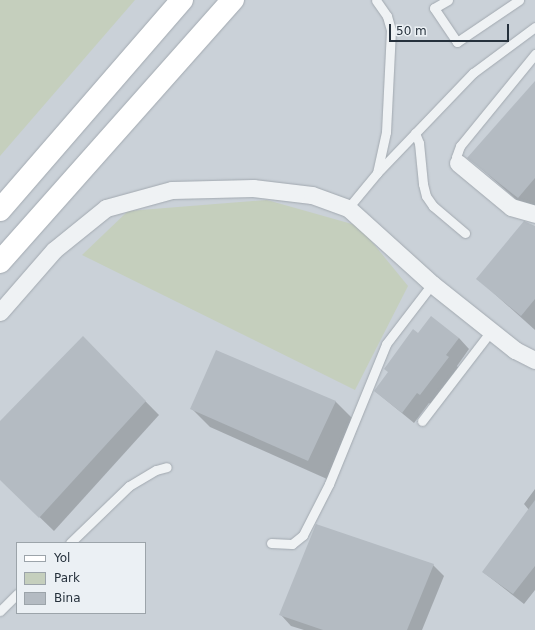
<!DOCTYPE html>
<html>
<head>
<meta charset="utf-8">
<style>
  body { margin:0 }
  #map { position:relative; width:535px; height:630px; overflow:hidden; background:#dce1e6; font-family:"DejaVu Sans",sans-serif }
  div>[style] { position:absolute }
  .built>* { inset:0; background:#cad1d8 }
  .green>* { inset:0; background:#c5cfbd }
  .shadow>* { inset:0; background:#0003 }
  .building>* { inset:0; background:#b4bbc2 }
  .roads { filter:drop-shadow(0 0 1px #a2a9b0) drop-shadow(0 0 1px #a2a9b0) }
  .service>* { height:9px; margin:-4.5px; padding:0 4.5px; transform-origin:4.5px; border-radius:4.5px; background:#eff2f4 }
  .minor>* { height:17px; margin:-8.5px; padding:0 8.5px; transform-origin:8.5px; border-radius:8.5px; background:#eff2f4 }
  .secondary>* { height:22px; margin:-11px; padding:0 11px; transform-origin:11px; border-radius:11px; background:#fff }
  span { translate:-50% -50%; white-space:nowrap; text-align:center; line-height:1.15; -webkit-text-stroke:3.5px #ebf0f4; paint-order:stroke }
  .legend { position:absolute; left:16px; top:542px; width:130px; height:72px; box-sizing:border-box; background:#ebf0f4; border:1px solid #9ca4aa; margin:0; padding:5px 7px; list-style:none; font-size:12px; color:#26313c }
  .legend li { display:flex; align-items:center; gap:8px; height:20px }
  .legend b { width:20px; border:1px solid #9ca4aa }
  .scale { position:absolute; left:389px; top:24px; width:120px; height:18px; box-sizing:border-box; border:2px solid #26313c; border-top:0; padding-left:5px; font-size:12px; line-height:14px; white-space:nowrap; color:#26313c; -webkit-text-stroke:3px #ebf0f4; paint-order:stroke }
</style>
</head>
<body>
<div id="map">
  <div class="built">
    <i style="clip-path:polygon(evenodd,0 0,535px 0,535px 630px,0 630px,0 0,17px 543px,145px 543px,145px 613px,17px 613px,17px 543px)"></i>
  </div>
  <div class="green">
    <i style="clip-path:polygon(0 0,135px 0,0 156px)"></i>
    <i style="clip-path:polygon(267px 200px,359px 226px,408px 286px,355px 390px,82px 255px,128px 211px)"></i>
  </div>
  <div class="shadow">
    <i style="clip-path:polygon(535px 83px,535px 216px,469px 158px)"></i>
    <i style="clip-path:polygon(535px 228px,535px 330px,478px 279px)"></i>
    <i style="clip-path:polygon(418px 334px,459px 338px,469px 349px,457px 366px,459px 369px,432px 405px,429px 403px,414px 423px,375px 391px)"></i>
    <i style="clip-path:polygon(83px 338px,159px 415px,54px 531px,0 479px,0 422px)"></i>
    <i style="clip-path:polygon(335px 401px,354px 420px,327px 479px,210px 427px,191px 408px)"></i>
    <i style="clip-path:polygon(535px 489px,535px 590px,524px 604px,483px 572px,529px 510px,524px 504px)"></i>
    <i style="clip-path:polygon(433px 565px,444px 576px,422px 630px,304px 630px,291px 626px,281px 615px)"></i>
  </div>
  <div class="building">
    <i style="clip-path:polygon(535px 81px,535px 178px,518px 198px,467px 158px)"></i>
    <i style="clip-path:polygon(524px 221px,535px 226px,535px 299px,521px 316px,476px 279px)"></i>
    <i style="clip-path:polygon(431px 316px,459px 338px,446px 355px,449px 357px,420px 395px,417px 393px,402px 413px,374px 391px,388px 372px,384px 369px,413px 329px,418px 333px)"></i>
    <i style="clip-path:polygon(83px 336px,146px 401px,39px 518px,0 480px,0 421px)"></i>
    <i style="clip-path:polygon(216px 350px,336px 401px,308px 461px,190px 409px)"></i>
    <i style="clip-path:polygon(535px 500px,535px 566px,513px 594px,482px 572px)"></i>
    <i style="clip-path:polygon(316px 524px,434px 564px,407px 630px,323px 630px,279px 615px)"></i>
  </div>
  <div class="roads">
    <div class="service">
      <i style="left:448px;top:0;width:16px;rotate:150deg"></i>
      <i style="left:434px;top:8px;width:41px;rotate:55.9deg"></i>
      <i style="left:457px;top:42px;width:75px;rotate:-34.1deg"></i>
      <i style="left:415px;top:133px;width:11px;rotate:68deg"></i>
      <i style="left:419px;top:143px;width:41px;rotate:84.4deg"></i>
      <i style="left:423px;top:184px;width:12px;rotate:76deg"></i>
      <i style="left:426px;top:196px;width:12px;rotate:55deg"></i>
      <i style="left:433px;top:206px;width:42px;rotate:40.2deg"></i>
      <i style="left:458px;top:163px;width:6px;rotate:-108deg"></i>
      <i style="left:456px;top:157px;width:12px;rotate:-70deg"></i>
      <i style="left:460px;top:146px;width:119px;rotate:-50.8deg"></i>
      <i style="left:377px;top:173px;width:139px;rotate:-46.2deg"></i>
      <i style="left:473px;top:73px;width:77px;rotate:-36.6deg"></i>
      <i style="left:348px;top:208px;width:45px;rotate:-50.4deg"></i>
      <i style="left:377px;top:173px;width:42px;rotate:-77.6deg"></i>
      <i style="left:386px;top:132px;width:102px;rotate:-87.2deg"></i>
      <i style="left:391px;top:30px;width:15px;rotate:-106deg"></i>
      <i style="left:387px;top:16px;width:19px;rotate:-125deg"></i>
      <i style="left:422px;top:421px;width:113px;rotate:-52.5deg"></i>
      <i style="left:70px;top:543px;width:82px;rotate:-44deg"></i>
      <i style="left:129px;top:486px;width:31px;rotate:-31deg"></i>
      <i style="left:156px;top:470px;width:11px;rotate:-15deg"></i>
      <i style="left:271px;top:543px;width:21px;rotate:3deg"></i>
      <i style="left:292px;top:544px;width:14px;rotate:-39deg"></i>
      <i style="left:303px;top:535px;width:57px;rotate:-63deg"></i>
      <i style="left:329px;top:484px;width:151px;rotate:-67.8deg"></i>
      <i style="left:386px;top:344px;width:76px;rotate:-52.5deg"></i>
      <i style="left:0;top:611px;width:24px;rotate:-45deg"></i>
    </div>
    <div class="minor">
      <i style="left:458px;top:163px;width:69px;rotate:39.7deg"></i>
      <i style="left:511px;top:207px;width:25px;rotate:16deg"></i>
      <i style="left:0;top:312px;width:82px;rotate:-48.9deg"></i>
      <i style="left:54px;top:250px;width:67px;rotate:-38.9deg"></i>
      <i style="left:106px;top:208px;width:68px;rotate:-15.3deg"></i>
      <i style="left:172px;top:190px;width:81px;rotate:-1.4deg"></i>
      <i style="left:253px;top:188px;width:59px;rotate:6.8deg"></i>
      <i style="left:312px;top:195px;width:38px;rotate:20deg"></i>
      <i style="left:348px;top:208px;width:113px;rotate:42.1deg"></i>
      <i style="left:432px;top:284px;width:106px;rotate:38.5deg"></i>
      <i style="left:515px;top:350px;width:22px;rotate:27deg"></i>
    </div>
    <div class="secondary">
      <i style="left:0;top:210px;width:278px;rotate:-49.1deg"></i>
      <i style="left:0;top:262px;width:351px;rotate:-48.4deg"></i>
    </div>
  </div>
  <ul class="legend">
  <li><b style="height:5px;background:#fff"></b>Yol</li>
  <li><b style="height:11px;background:#c5cfbd"></b>Park</li>
  <li><b style="height:11px;background:#b4bbc2"></b>Bina</li>
  </ul>
  <div class="scale">50 m</div>
</div>
</body>
</html>
